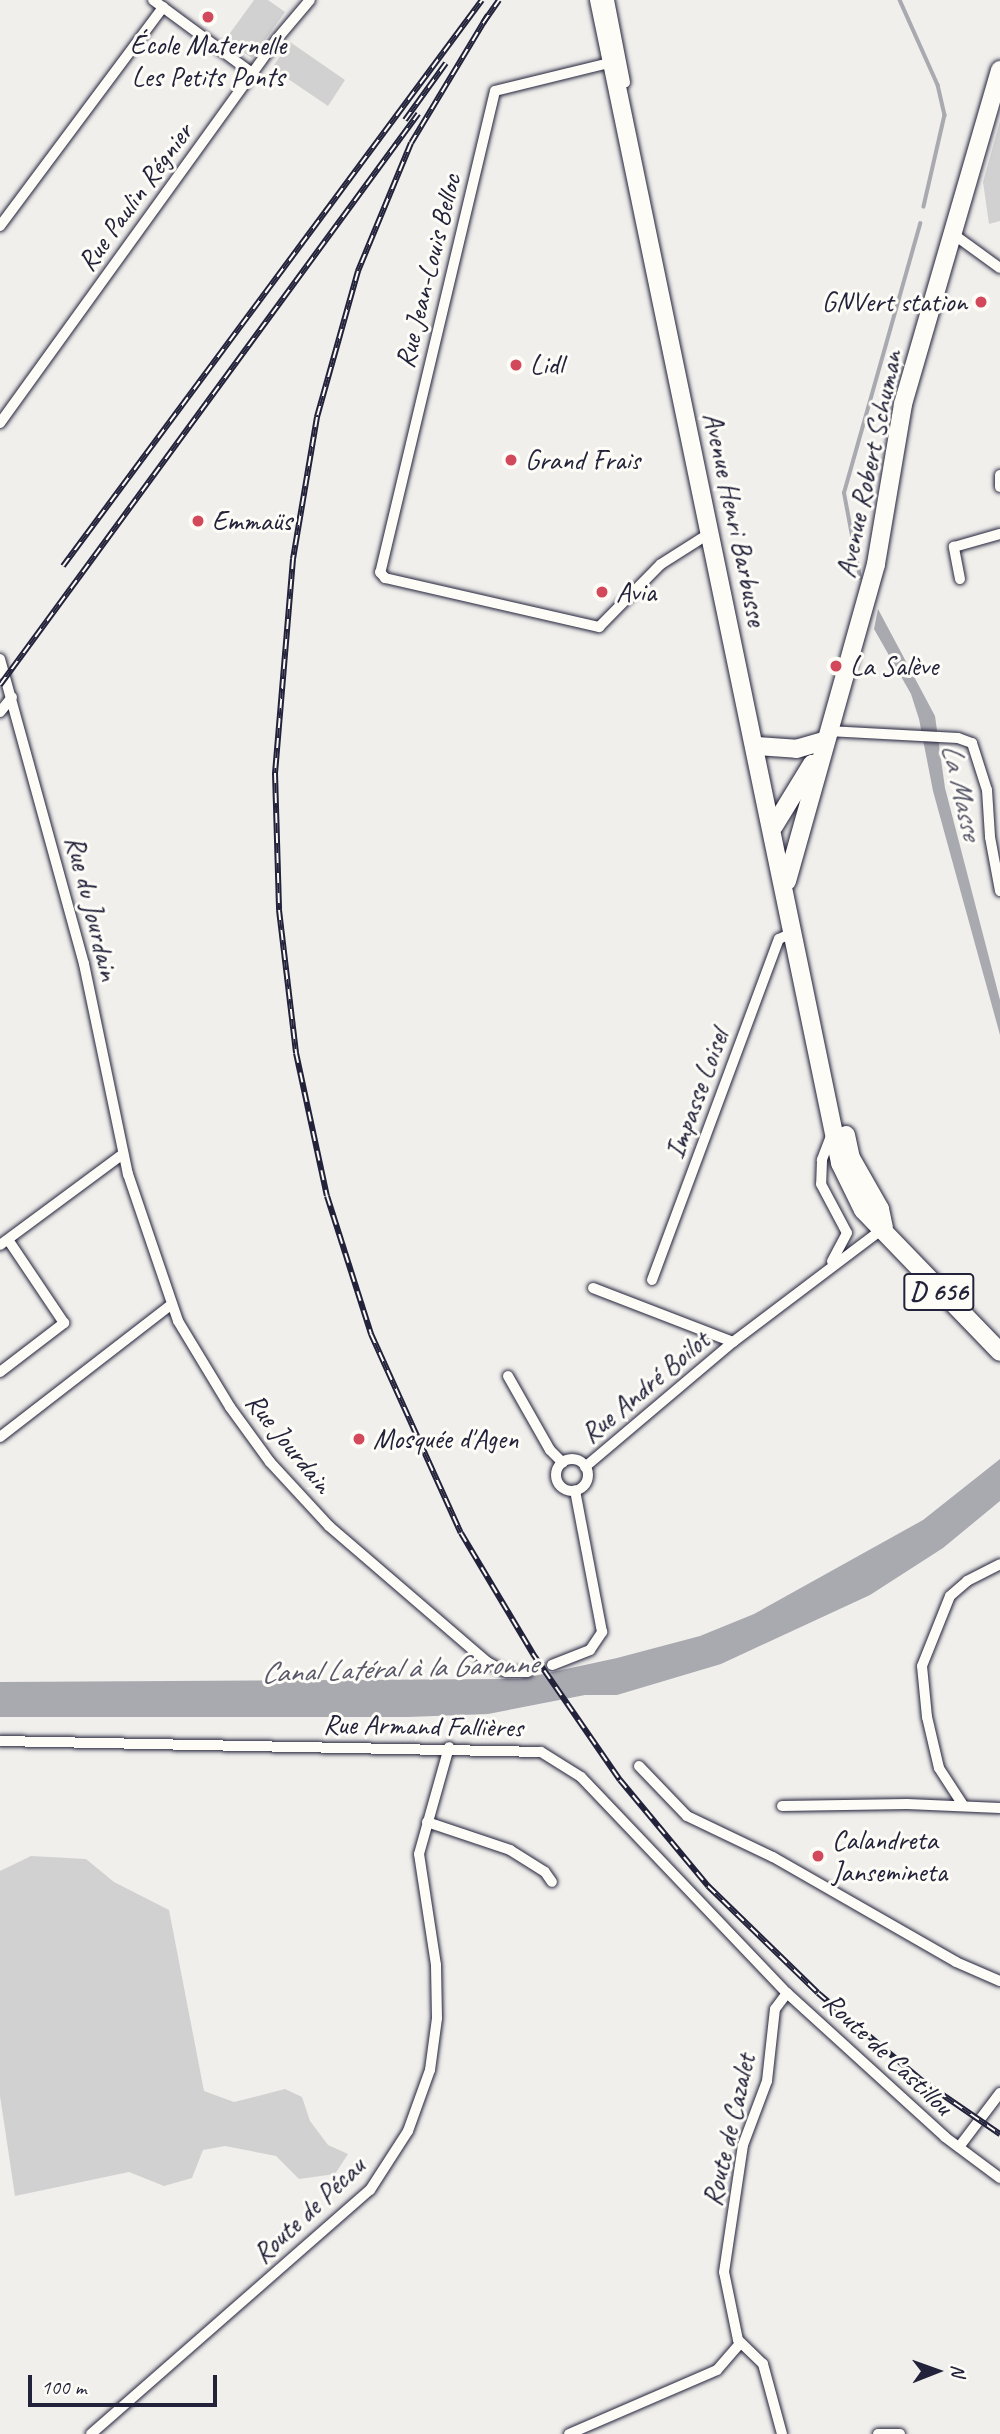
<!DOCTYPE html>
<html>
<head>
<meta charset="utf-8">
<style>
  body { margin:0 }
  #map { position:relative; width:1000px; height:2434px; overflow:hidden; background:#f0efec; font-family:Caveat,sans-serif }
  div>[style] { position:absolute }
  .green>* { inset:0; background:#d2d1d1 }
  .water>* { inset:0; background:#a9a9b0 }
  .stream>* { height:3.5px; margin:-1.75px; padding:0 1.75px; transform-origin:1.75px; border-radius:1.75px; background:#a9a9b0 }
  .street-tunnel>* { height:10px; margin-top:-5px; transform-origin:0; background:repeating-linear-gradient(90deg,#c7c6c9 0 10px,transparent 0 15px) }
  .roads { filter:drop-shadow(0 0 2px #22223b) drop-shadow(0 0 2px #22223b) }
  .street>* { height:10px; margin:-5px; padding:0 5px; transform-origin:5px; border-radius:5px; background:#fdfcf7 }
  .street>.ring { margin:-5px; padding:0; box-sizing:content-box; background:none; border:10px solid #fdfcf7; border-radius:50% }
  .primary>* { height:18px; margin:-9px; padding:0 9px; transform-origin:9px; border-radius:9px; background:#fdfcf7 }
  .rail>* { height:6px; margin-top:-3px; transform-origin:0; background:repeating-linear-gradient(90deg,#fdfcf7 0 10px,#22223b 0 20px); box-sizing:border-box; border-block:2px solid #22223b }
  .dots>* { width:19px; height:19px; translate:-50% -50%; box-sizing:border-box; border:4px solid #fdfcf7; border-radius:50% }
  span { translate:-50% -50%; white-space:nowrap; text-align:center; line-height:1.15; -webkit-text-stroke:6px #fdfcf7; paint-order:stroke }
  .shield-label span { padding:2px 5px; background:#fdfcf7; border:2px solid; border-radius:5px; -webkit-text-stroke-width:0 }
  .shield-label { font-size:26px; color:#22223b; font-weight:700 }
  .poi-label { font-size:28px; color:#22223b }
  .right { translate:-100% -50%; text-align:right }
  .left { translate:0 -50%; text-align:left }
  .street-label { font-size:28px; color:#22223b }
  .water-label { font-size:30px; color:#58586a; font-style:italic }
  .north { position:absolute; left:902px; top:2336px; width:70px; height:70px; -webkit-text-stroke:5px #fdfcf7; paint-order:stroke; rotate:89deg; font-size:19px; font-weight:700; line-height:28px; text-align:center; color:#22223b }
  .north::after { content:''; display:block; margin:auto; width:24px; height:32px; background:#22223b; clip-path:polygon(50% 0,100% 100%,50% 72%,0 100%) }
  .scale { position:absolute; left:28px; top:2375px; width:189px; height:32px; box-sizing:border-box; border:4px solid #22223b; border-top:0; padding-left:9px; font-size:21px; line-height:24px; white-space:nowrap; color:#22223b; -webkit-text-stroke:5px #fdfcf7; paint-order:stroke }
</style>
</head>
<body>
<div id="map">
  <div class="green">
    <i style="clip-path:polygon(254px 0,268px 0,285px 12px,252px 58px,225px 40px)"></i>
    <i style="clip-path:polygon(290px 42px,345px 80px,328px 106px,272px 68px)"></i>
    <i style="clip-path:polygon(1000px 121px,1000px 221px,989px 224px,983px 182px)"></i>
    <i style="clip-path:polygon(31px 1856px,86px 1859px,114px 1882px,169px 1910px,204px 2091px,234px 2102px,285px 2089px,302px 2097px,310px 2121px,328px 2145px,348px 2154px,335px 2174px,299px 2179px,276px 2156px,225px 2146px,203px 2150px,192px 2178px,164px 2186px,129px 2172px,15px 2196px,0 2096px,0 1871px)"></i>
  </div>
  <div class="water">
    <i style="clip-path:polygon(878px 609px,935px 716px,945px 788px,1000px 1000px,1000px 1035px,933px 791px,919px 719px,911px 694px,874px 629px)"></i>
    <i style="clip-path:polygon(1000px 1459px,1000px 1501px,943px 1548px,870px 1595px,721px 1664px,617px 1695px,585px 1695px,488px 1714px,408px 1717px,0 1717px,0 1682px,520px 1679px,617px 1658px,700px 1636px,754px 1614px,923px 1520px)"></i>
  </div>
  <div class="stream">
    <i style="left:900px;top:0;width:93px;rotate:65.9deg"></i>
    <i style="left:938px;top:85px;width:31px;rotate:77deg"></i>
    <i style="left:945px;top:115px;width:94px;rotate:102.9deg"></i>
    <i style="left:860px;top:578px;width:86px;rotate:-100.7deg"></i>
    <i style="left:844px;top:493px;width:280px;rotate:-74.2deg"></i>
  </div>
  <div class="street-tunnel">
    <i style="left:528px;top:1672px;width:25px;rotate:-16deg"></i>
  </div>
  <div class="roads">
    <div class="street">
      <i style="left:153px;top:0;width:123px;rotate:36.4deg"></i>
      <i style="left:609px;top:0;width:84px;rotate:79deg"></i>
      <i style="left:605px;top:64px;width:113px;rotate:166.2deg"></i>
      <i style="left:495px;top:91px;width:495px;rotate:103.4deg"></i>
      <i style="left:380px;top:572px;width:8px;rotate:50deg"></i>
      <i style="left:385px;top:578px;width:220px;rotate:12.9deg"></i>
      <i style="left:599px;top:627px;width:88px;rotate:-45.5deg"></i>
      <i style="left:661px;top:564px;width:58px;rotate:-32.3deg"></i>
      <i style="left:0;top:226px;width:273px;rotate:-53.3deg"></i>
      <i style="left:953px;top:234px;width:58px;rotate:35.9deg"></i>
      <i style="left:0;top:423px;width:473px;rotate:-54.2deg"></i>
      <i style="left:277px;top:39px;width:51px;rotate:-49.8deg"></i>
      <i style="left:1000px;top:475px;width:12px;rotate:90deg"></i>
      <i style="left:960px;top:579px;width:33px;rotate:-101deg"></i>
      <i style="left:954px;top:547px;width:48px;rotate:-15.8deg"></i>
      <i style="left:0;top:659px;width:316px;rotate:74.6deg"></i>
      <i style="left:84px;top:964px;width:215px;rotate:78.2deg"></i>
      <i style="left:128px;top:1174px;width:155px;rotate:71.2deg"></i>
      <i style="left:178px;top:1321px;width:100px;rotate:58.8deg"></i>
      <i style="left:230px;top:1407px;width:68px;rotate:54deg"></i>
      <i style="left:270px;top:1462px;width:87px;rotate:47.3deg"></i>
      <i style="left:329px;top:1526px;width:208px;rotate:40.7deg"></i>
      <i style="left:487px;top:1662px;width:21px;rotate:28deg"></i>
      <i style="left:506px;top:1672px;width:22px"></i>
      <i style="left:0;top:712px;width:19px;rotate:-51deg"></i>
      <i style="left:828px;top:731px;width:130px;rotate:3.1deg"></i>
      <i style="left:958px;top:738px;width:15px;rotate:20deg"></i>
      <i style="left:972px;top:743px;width:49px;rotate:72.3deg"></i>
      <i style="left:987px;top:790px;width:47px;rotate:86.3deg"></i>
      <i style="left:990px;top:837px;width:55px;rotate:79.5deg"></i>
      <i style="left:831px;top:1136px;width:26px;rotate:111deg"></i>
      <i style="left:822px;top:1160px;width:24px;rotate:92deg"></i>
      <i style="left:821px;top:1184px;width:55px;rotate:62deg"></i>
      <i style="left:847px;top:1233px;width:32px;rotate:118deg"></i>
      <i style="left:0;top:1245px;width:153px;rotate:-36.5deg"></i>
      <i style="left:652px;top:1280px;width:364px;rotate:-69.6deg"></i>
      <i style="left:779px;top:939px;width:17px;rotate:-25deg"></i>
      <i style="left:593px;top:1288px;width:150px;rotate:21.1deg"></i>
      <i style="left:733px;top:1342px;width:189px;rotate:-37.1deg"></i>
      <i style="left:0;top:1372px;width:81px;rotate:-37.4deg"></i>
      <i style="left:64px;top:1323px;width:99px;rotate:-123.9deg"></i>
      <i style="left:508px;top:1376px;width:85px;rotate:60.4deg"></i>
      <i style="left:550px;top:1450px;width:18px;rotate:45deg"></i>
      <i style="left:0;top:1437px;width:216px;rotate:-37.7deg"></i>
      <i class="ring" style="left:556px;top:1459px;width:22px;height:22px"></i>
      <i style="left:585px;top:1467px;width:194px;rotate:-40.2deg"></i>
      <i style="left:552px;top:1665px;width:41px;rotate:-21.5deg"></i>
      <i style="left:590px;top:1650px;width:22px;rotate:-56deg"></i>
      <i style="left:602px;top:1632px;width:144px;rotate:-100.8deg"></i>
      <i style="left:0;top:1741px;width:541px;rotate:1.16deg"></i>
      <i style="left:541px;top:1752px;width:47px;rotate:32deg"></i>
      <i style="left:581px;top:1777px;width:298px;rotate:46.4deg"></i>
      <i style="left:787px;top:1993px;width:214px;rotate:42.3deg"></i>
      <i style="left:945px;top:2137px;width:69px;rotate:36.7deg"></i>
      <i style="left:639px;top:1766px;width:69px;rotate:46.2deg"></i>
      <i style="left:687px;top:1816px;width:95px;rotate:25.5deg"></i>
      <i style="left:773px;top:1857px;width:211px;rotate:29.8deg"></i>
      <i style="left:956px;top:1962px;width:48px;rotate:23.4deg"></i>
      <i style="left:963px;top:1805px;width:44px;rotate:-123deg"></i>
      <i style="left:939px;top:1768px;width:52px;rotate:-103.2deg"></i>
      <i style="left:927px;top:1717px;width:51px;rotate:-95.6deg"></i>
      <i style="left:922px;top:1666px;width:75px;rotate:-68.2deg"></i>
      <i style="left:950px;top:1596px;width:23px;rotate:-41deg"></i>
      <i style="left:967px;top:1581px;width:37px;rotate:-27deg"></i>
      <i style="left:782px;top:1806px;width:125px;rotate:-0.9deg"></i>
      <i style="left:907px;top:1804px;width:93px;rotate:2.5deg"></i>
      <i style="left:427px;top:1822px;width:88px;rotate:18.6deg"></i>
      <i style="left:510px;top:1850px;width:41px;rotate:32.2deg"></i>
      <i style="left:545px;top:1872px;width:12px;rotate:55deg"></i>
      <i style="left:959px;top:2147px;width:68px;rotate:-52.8deg"></i>
      <i style="left:91px;top:2434px;width:371px;rotate:-41.2deg"></i>
      <i style="left:370px;top:2190px;width:70px;rotate:-57.2deg"></i>
      <i style="left:408px;top:2131px;width:65px;rotate:-70.2deg"></i>
      <i style="left:430px;top:2070px;width:52px;rotate:-82.3deg"></i>
      <i style="left:437px;top:2018px;width:53px;rotate:-91.1deg"></i>
      <i style="left:436px;top:1965px;width:112px;rotate:-98.7deg"></i>
      <i style="left:419px;top:1854px;width:111px;rotate:-74.3deg"></i>
      <i style="left:569px;top:2434px;width:161px;rotate:-23.4deg"></i>
      <i style="left:717px;top:2370px;width:35px;rotate:-49deg"></i>
      <i style="left:782px;top:2434px;width:73px;rotate:-105.2deg"></i>
      <i style="left:763px;top:2364px;width:35px;rotate:-136deg"></i>
      <i style="left:738px;top:2340px;width:69px;rotate:-101.6deg"></i>
      <i style="left:724px;top:2272px;width:128px;rotate:-81.5deg"></i>
      <i style="left:743px;top:2145px;width:68px;rotate:-69.4deg"></i>
      <i style="left:767px;top:2081px;width:72px;rotate:-83.7deg"></i>
      <i style="left:775px;top:2009px;width:20px;rotate:-53deg"></i>
      <i style="left:878px;top:2434px;width:22px"></i>
    </div>
    <div class="primary">
      <i style="left:599px;top:0;width:1188px;rotate:78.29deg"></i>
      <i style="left:840px;top:1163px;width:52px;rotate:63.9deg"></i>
      <i style="left:863px;top:1210px;width:197px;rotate:46deg"></i>
      <i style="left:757px;top:746px;width:39px;rotate:4deg"></i>
      <i style="left:796px;top:749px;width:29px;rotate:-16deg"></i>
      <i style="left:774px;top:826px;width:73px;rotate:-58.5deg"></i>
      <i style="left:787px;top:881px;width:329px;rotate:-74.3deg"></i>
      <i style="left:876px;top:564px;width:162px;rotate:-80.4deg"></i>
      <i style="left:903px;top:404px;width:348px;rotate:-73.8deg"></i>
      <i style="left:846px;top:1135px;width:24px;rotate:78deg"></i>
      <i style="left:851px;top:1158px;width:59px;rotate:60.4deg"></i>
      <i style="left:880px;top:1209px;width:19px;rotate:78deg"></i>
    </div>
  </div>
  <div class="rail">
    <i style="left:488px;top:15px;width:149px;rotate:121deg"></i>
    <i style="left:411px;top:143px;width:139px;rotate:112.5deg"></i>
    <i style="left:358px;top:271px;width:152px;rotate:105.7deg"></i>
    <i style="left:317px;top:417px;width:144px;rotate:99.6deg"></i>
    <i style="left:293px;top:559px;width:215px;rotate:94.8deg"></i>
    <i style="left:275px;top:773px;width:137px;rotate:88.3deg"></i>
    <i style="left:279px;top:910px;width:144px;rotate:83.2deg"></i>
    <i style="left:296px;top:1053px;width:146px;rotate:77.8deg"></i>
    <i style="left:327px;top:1196px;width:145px;rotate:72.3deg"></i>
    <i style="left:371px;top:1334px;width:218px;rotate:65.7deg"></i>
    <i style="left:461px;top:1533px;width:141px;rotate:59.2deg"></i>
    <i style="left:533px;top:1654px;width:153px;rotate:55.4deg"></i>
    <i style="left:620px;top:1780px;width:138px;rotate:50.3deg"></i>
    <i style="left:708px;top:1886px;width:153px;rotate:44.2deg"></i>
    <i style="left:818px;top:1993px;width:135px;rotate:40.2deg"></i>
    <i style="left:921px;top:2080px;width:96px;rotate:34.4deg"></i>
    <i style="left:483px;top:23px;width:28px;rotate:-55deg"></i>
    <i style="left:405px;top:120px;width:70px;rotate:-54.3deg"></i>
    <i style="left:63px;top:566px;width:704px;rotate:-53.49deg"></i>
    <i style="left:0;top:685px;width:708px;rotate:-53.79deg"></i>
  </div>
  <div class="dots">
    <i style="left:208px;top:17px;background:#d1495b"></i>
    <i style="left:981px;top:302px;background:#d1495b"></i>
    <i style="left:516px;top:365px;background:#d1495b"></i>
    <i style="left:511px;top:460px;background:#d1495b"></i>
    <i style="left:198px;top:521px;background:#d1495b"></i>
    <i style="left:602px;top:592px;background:#d1495b"></i>
    <i style="left:836px;top:666px;background:#d1495b"></i>
    <i style="left:359px;top:1439px;background:#d1495b"></i>
    <i style="left:818px;top:1856px;background:#d1495b"></i>
  </div>
  <div class="shield-label">
    <span style="left:939px;top:1292px">D 656</span>
  </div>
  <div class="poi-label">
    <span style="left:208px;top:61px">École Maternelle<br>Les Petits Ponts</span>
    <span class="right" style="left:967px;top:302px">GNVert station</span>
    <span class="left" style="left:530px;top:365px">Lidl</span>
    <span class="left" style="left:525px;top:460px">Grand Frais</span>
    <span class="left" style="left:212px;top:521px">Emmaüs</span>
    <span class="left" style="left:616px;top:592px">Avia</span>
    <span class="left" style="left:850px;top:666px">La Salève</span>
    <span class="left" style="left:373px;top:1439px">Mosquée d'Agen</span>
    <span class="left" style="left:832px;top:1856px">Calandreta<br>Jansemineta</span>
  </div>
  <div class="street-label">
    <span style="left:135px;top:197px;rotate:-54deg">Rue Paulin Régnier</span>
    <span style="left:428px;top:271px;rotate:-76deg">Rue Jean-Louis Belloc</span>
    <span style="left:869px;top:464px;rotate:-78deg">Avenue Robert Schuman</span>
    <span style="left:735px;top:519px;rotate:78deg">Avenue Henri Barbusse</span>
    <span style="left:92px;top:908px;rotate:76deg">Rue du Jourdain</span>
    <span style="left:697px;top:1094px;rotate:-70deg">Impasse Loisel</span>
    <span style="left:645px;top:1387px;rotate:-40deg">Rue André Boilot</span>
    <span style="left:289px;top:1443px;rotate:51deg">Rue Jourdain</span>
    <span style="left:423px;top:1726px;rotate:1deg">Rue Armand Fallières</span>
    <span style="left:888px;top:2054px;rotate:43deg">Route de Castillou</span>
    <span style="left:729px;top:2130px;rotate:-77deg">Route de Cazalet</span>
    <span style="left:309px;top:2210px;rotate:-43deg">Route de Pécau</span>
  </div>
  <div class="water-label">
    <span style="left:962px;top:791px;rotate:77deg">La Masse</span>
    <span style="left:399px;top:1668px;rotate:-2deg">Canal Latéral à la Garonne</span>
  </div>
  <div class="north">N</div>
  <div class="scale">100 m</div>
</div>
</body>
</html>
